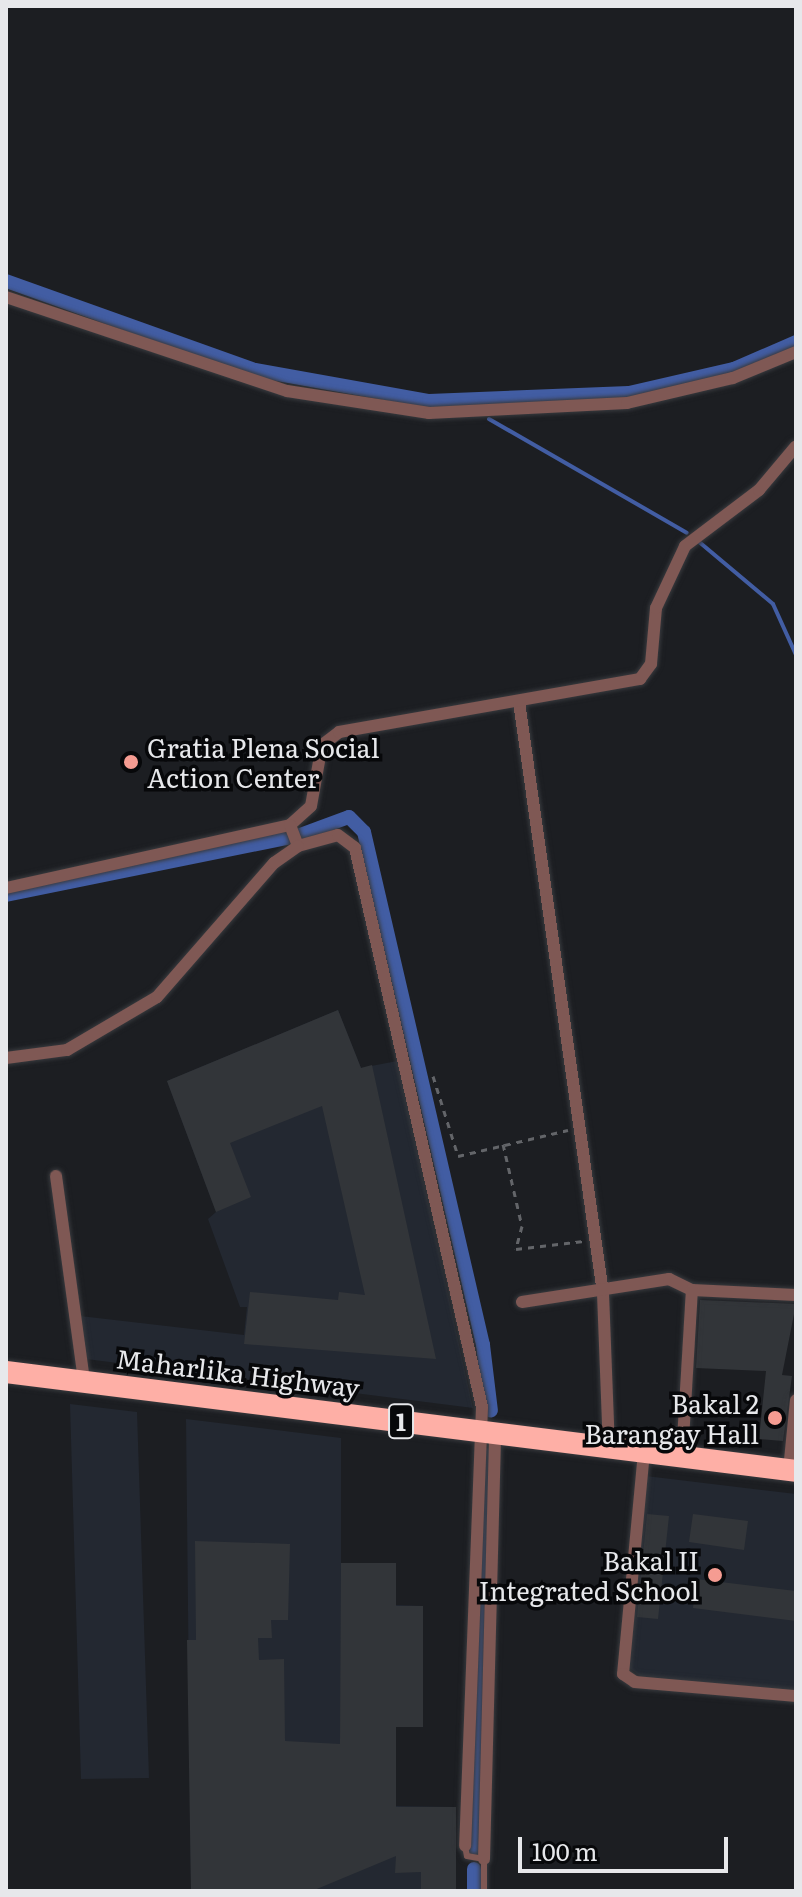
<!DOCTYPE html>
<html>
<head>
<meta charset="utf-8">
<style>
  body { margin:0 }
  #map { position:relative; width:802px; height:1897px; overflow:hidden; background:#1c1e22; font-family:Literata,serif }
  div>[style] { position:absolute }
  .built>* { inset:0; background:#232831 }
  .stream>* { height:4px; margin:-2px; padding:0 2px; transform-origin:2px; border-radius:2px; background:#425da3 }
  .canal>* { height:14px; margin:-7px; padding:0 7px; transform-origin:7px; border-radius:7px; background:#425da3 }
  .building>* { inset:0; background:#323539 }
  .path>* { height:3px; margin-top:-1.5px; transform-origin:0; background:repeating-linear-gradient(90deg,#636569 0 6px,transparent 0 12px) }
  .roads { filter:drop-shadow(0 0 2px #383a3e) drop-shadow(0 0 2px #383a3e) }
  .lane>* { height:6px; margin:-3px; padding:0 3px; transform-origin:3px; border-radius:3px; background:#7f5854 }
  .street>* { height:12px; margin:-6px; padding:0 6px; transform-origin:6px; border-radius:6px; background:#7f5854 }
  .highway>* { height:22px; margin:-11px; padding:0 11px; transform-origin:11px; border-radius:11px; background:#feafa6 }
  .dots>* { width:22px; height:22px; translate:-50% -50%; box-sizing:border-box; border:4px solid #07080a; border-radius:50% }
  span { translate:-50% -50%; white-space:nowrap; text-align:center; line-height:1.15; -webkit-text-stroke:7px #07080a; paint-order:stroke }
  .shield-label span { padding:2px 6px; background:#07080a; border:2px solid; border-radius:6px; -webkit-text-stroke-width:0 }
  .shield-label { font-size:24px; color:#e7e8eb; font-weight:700 }
  .poi-label { font-size:26px; color:#e7e8eb }
  .left { translate:0 -50%; text-align:left }
  .right { translate:-100% -50%; text-align:right }
  .street-label { font-size:26px; color:#e7e8eb }
  .frame { position:absolute; inset:0; border:8px solid #e7e8eb; pointer-events:none }
  .scale { position:absolute; left:518px; top:1837px; width:210px; height:36px; box-sizing:border-box; border:4px solid #e7e8eb; border-top:0; padding-left:10px; font-size:24px; line-height:28px; white-space:nowrap; color:#e7e8eb; -webkit-text-stroke:6px #07080a; paint-order:stroke }
</style>
</head>
<body>
<div id="map">
  <div class="built">
    <i style="clip-path:polygon(338px 1010px,361px 1068px,397px 1061px,473px 1408px,86px 1359px,80px 1316px,244px 1335px,247px 1307px,240px 1307px,208px 1219px,216px 1212px,167px 1081px)"></i>
    <i style="clip-path:polygon(70px 1404px,137px 1412px,149px 1778px,81px 1779px)"></i>
    <i style="clip-path:polygon(186px 1419px,341px 1438px,341px 1563px,396px 1563px,396px 1605px,423px 1606px,423px 1727px,396px 1727px,396px 1806px,456px 1807px,456px 1891px,191px 1891px)"></i>
    <i style="clip-path:polygon(646px 1476px,796px 1494px,796px 1691px,640px 1676px,627px 1666px)"></i>
  </div>
  <div class="stream">
    <i style="left:489px;top:419px;width:228px;rotate:29.9deg"></i>
    <i style="left:698px;top:541px;width:98px;rotate:40deg"></i>
    <i style="left:773px;top:604px;width:56px;rotate:65.7deg"></i>
  </div>
  <div class="canal">
    <i style="left:6px;top:281px;width:264px;rotate:19.7deg"></i>
    <i style="left:255px;top:370px;width:177px;rotate:10.1deg"></i>
    <i style="left:429px;top:401px;width:200px;rotate:-2.3deg"></i>
    <i style="left:629px;top:393px;width:108px;rotate:-12.9deg"></i>
    <i style="left:734px;top:369px;width:68px;rotate:-23.5deg"></i>
    <i style="left:300px;top:835px;width:52px;rotate:-20.2deg"></i>
    <i style="left:349px;top:817px;width:21px;rotate:45deg"></i>
    <i style="left:364px;top:832px;width:527px;rotate:76.94deg"></i>
    <i style="left:483px;top:1345px;width:66px;rotate:83.1deg"></i>
    <i style="left:6px;top:895px;width:287px;rotate:-11.5deg"></i>
    <i style="left:475px;top:1851px;width:396px;rotate:-88.3deg"></i>
    <i style="left:474px;top:1891px;width:22px;rotate:-90deg"></i>
  </div>
  <div class="building">
    <i style="clip-path:polygon(338px 1010px,361px 1068px,372px 1065px,436px 1359px,244px 1344px,250px 1292px,338px 1300px,339px 1292px,365px 1295px,322px 1106px,230px 1143px,251px 1197px,216px 1212px,167px 1081px)"></i>
    <i style="clip-path:polygon(700px 1300px,796px 1304px,782px 1375px,792px 1376px,783px 1441px,759px 1439px,766px 1371px,696px 1368px)"></i>
    <i style="clip-path:polygon(647px 1514px,669px 1516px,658px 1619px,637px 1617px)"></i>
    <i style="clip-path:polygon(693px 1514px,748px 1521px,744px 1550px,689px 1542px)"></i>
    <i style="clip-path:polygon(195px 1541px,290px 1544px,288px 1620px,271px 1620px,272px 1638px,258px 1638px,259px 1660px,284px 1659px,285px 1741px,340px 1744px,341px 1563px,396px 1563px,396px 1606px,423px 1606px,423px 1727px,396px 1727px,396px 1807px,456px 1807px,456px 1891px,421px 1891px,421px 1872px,395px 1873px,396px 1856px,312px 1891px,191px 1891px,187px 1640px,196px 1640px)"></i>
    <i style="clip-path:polygon(696px 1579px,796px 1591px,796px 1621px,693px 1608px)"></i>
  </div>
  <div class="path">
    <i style="left:433px;top:1076px;width:84px;rotate:72.6deg"></i>
    <i style="left:458px;top:1156px;width:113px;rotate:-13.3deg"></i>
    <i style="left:503px;top:1144px;width:84px;rotate:77deg"></i>
    <i style="left:522px;top:1226px;width:24px;rotate:105deg"></i>
    <i style="left:516px;top:1249px;width:68px;rotate:-6.7deg"></i>
  </div>
  <div class="roads">
    <div class="lane">
      <i style="left:465px;top:1846px;width:10px;rotate:79deg"></i>
      <i style="left:467px;top:1856px;width:17px;rotate:10deg"></i>
      <i style="left:484px;top:1859px;width:32px;rotate:90deg"></i>
    </div>
    <div class="street">
      <i style="left:6px;top:297px;width:296px;rotate:18.5deg"></i>
      <i style="left:287px;top:391px;width:144px;rotate:8.8deg"></i>
      <i style="left:429px;top:413px;width:198px;rotate:-2.9deg"></i>
      <i style="left:627px;top:403px;width:109px;rotate:-13.3deg"></i>
      <i style="left:733px;top:378px;width:68px;rotate:-22.4deg"></i>
      <i style="left:519px;top:702px;width:597px;rotate:81.91deg"></i>
      <i style="left:603px;top:1293px;width:154px;rotate:87.8deg"></i>
      <i style="left:290px;top:825px;width:28px;rotate:-42deg"></i>
      <i style="left:311px;top:806px;width:62px;rotate:-79.8deg"></i>
      <i style="left:322px;top:745px;width:21px;rotate:-37deg"></i>
      <i style="left:339px;top:732px;width:306px;rotate:-10deg"></i>
      <i style="left:640px;top:679px;width:19px;rotate:-54deg"></i>
      <i style="left:651px;top:664px;width:56px;rotate:-84.9deg"></i>
      <i style="left:656px;top:608px;width:68px;rotate:-64.9deg"></i>
      <i style="left:685px;top:546px;width:93px;rotate:-37.1deg"></i>
      <i style="left:759px;top:490px;width:57px;rotate:-49.9deg"></i>
      <i style="left:6px;top:888px;width:291px;rotate:-12.5deg"></i>
      <i style="left:290px;top:825px;width:22px;rotate:69deg"></i>
      <i style="left:298px;top:846px;width:41px;rotate:-15.4deg"></i>
      <i style="left:338px;top:835px;width:21px;rotate:37deg"></i>
      <i style="left:355px;top:848px;width:573px;rotate:77.2deg"></i>
      <i style="left:482px;top:1407px;width:439px;rotate:92.2deg"></i>
      <i style="left:6px;top:1058px;width:62px;rotate:-7.5deg"></i>
      <i style="left:67px;top:1050px;width:104px;rotate:-30.5deg"></i>
      <i style="left:157px;top:997px;width:178px;rotate:-48.9deg"></i>
      <i style="left:274px;top:863px;width:29px;rotate:-35deg"></i>
      <i style="left:56px;top:1176px;width:207px;rotate:82.2deg"></i>
      <i style="left:522px;top:1302px;width:149px;rotate:-8.9deg"></i>
      <i style="left:669px;top:1279px;width:25px;rotate:26deg"></i>
      <i style="left:692px;top:1290px;width:104px;rotate:2.8deg"></i>
      <i style="left:644px;top:1452px;width:223px;rotate:95.4deg"></i>
      <i style="left:623px;top:1674px;width:14px;rotate:34deg"></i>
      <i style="left:635px;top:1682px;width:162px;rotate:5deg"></i>
      <i style="left:682px;top:1457px;width:167px;rotate:-86.6deg"></i>
      <i style="left:789px;top:1470px;width:70px;rotate:-84.3deg"></i>
      <i style="left:484px;top:1859px;width:426px;rotate:-88.5deg"></i>
    </div>
    <div class="highway">
      <i style="left:6px;top:1372px;width:796px;rotate:7.14deg"></i>
    </div>
  </div>
  <div class="dots">
    <i style="left:131px;top:762px;background:#f59c92"></i>
    <i style="left:775px;top:1418px;background:#f59c92"></i>
    <i style="left:715px;top:1575px;background:#f59c92"></i>
  </div>
  <div class="shield-label">
    <span style="left:401px;top:1421px">1</span>
  </div>
  <div class="poi-label">
    <span class="left" style="left:147px;top:762px">Gratia Plena Social<br>Action Center</span>
    <span class="right" style="left:759px;top:1418px">Bakal 2<br>Barangay Hall</span>
    <span class="right" style="left:699px;top:1575px">Bakal II<br>Integrated School</span>
  </div>
  <div class="street-label">
    <span style="left:238px;top:1372px;rotate:7deg">Maharlika Highway</span>
  </div>
  <div class="frame"></div>
  <div class="scale">100 m</div>
</div>
</body>
</html>
